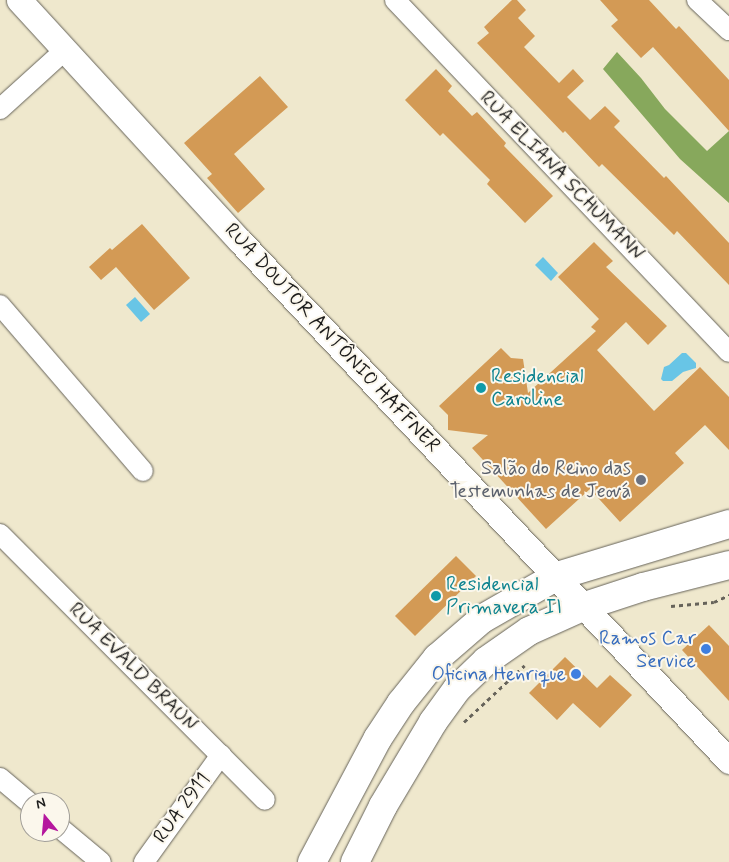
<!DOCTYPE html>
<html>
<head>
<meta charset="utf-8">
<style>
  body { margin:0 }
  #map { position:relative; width:729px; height:862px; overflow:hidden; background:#efe8cd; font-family:Mynerve,sans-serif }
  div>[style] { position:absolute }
  .forest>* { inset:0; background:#87a85c }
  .water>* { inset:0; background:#68c5e6 }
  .building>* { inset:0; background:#d39a55 }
  .path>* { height:3px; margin-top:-1.5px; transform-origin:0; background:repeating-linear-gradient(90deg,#66635a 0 4px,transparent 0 8px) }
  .roads { filter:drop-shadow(0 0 1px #66635a) drop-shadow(0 0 1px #66635a) }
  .minor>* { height:20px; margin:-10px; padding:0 10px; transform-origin:10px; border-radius:10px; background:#fff }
  .tertiary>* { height:25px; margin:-12.5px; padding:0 12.5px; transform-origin:12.5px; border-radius:12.5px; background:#fff }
  .primary>* { height:28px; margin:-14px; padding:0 14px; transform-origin:14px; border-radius:14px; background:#fff }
  .dots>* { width:14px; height:14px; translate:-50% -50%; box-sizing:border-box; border:2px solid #fbf7ec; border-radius:50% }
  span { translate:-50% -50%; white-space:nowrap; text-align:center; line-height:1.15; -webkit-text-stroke:4px #fbf7ec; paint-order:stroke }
  .street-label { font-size:20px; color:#1c1c1c }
  .culture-label { font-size:20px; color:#0d838f }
  .left { translate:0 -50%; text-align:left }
  .worship-label { font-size:20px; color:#5b616d }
  .right { translate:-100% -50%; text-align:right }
  .shop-label { font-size:20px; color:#366cbe }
  .north { position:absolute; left:20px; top:792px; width:50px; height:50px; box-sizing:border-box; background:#fbf7ec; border:1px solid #a29f99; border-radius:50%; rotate:343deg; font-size:14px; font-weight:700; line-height:20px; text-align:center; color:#1c1c1c }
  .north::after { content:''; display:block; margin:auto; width:18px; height:22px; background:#b5179e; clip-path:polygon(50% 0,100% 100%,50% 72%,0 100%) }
</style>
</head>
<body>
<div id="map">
  <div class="forest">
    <i style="clip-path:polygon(617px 52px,641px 78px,665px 109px,707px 151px,729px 131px,729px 203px,680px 159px,603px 69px)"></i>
  </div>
  <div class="water">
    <i style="clip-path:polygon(543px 257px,558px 273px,551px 281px,535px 265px)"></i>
    <i style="clip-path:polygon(135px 297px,150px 314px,141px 322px,126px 305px)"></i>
    <i style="clip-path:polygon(682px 353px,686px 353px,696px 363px,696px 368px,683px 372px,672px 381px,663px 381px,661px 379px,664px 367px,669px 365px)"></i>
  </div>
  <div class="building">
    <i style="clip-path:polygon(512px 0,517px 0,526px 10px,518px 18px,535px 36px,524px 47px,559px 83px,573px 69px,584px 81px,567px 97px,590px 120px,605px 106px,620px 121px,614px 127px,664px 178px,666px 176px,729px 243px,729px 285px,677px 231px,674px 235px,602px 164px,599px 167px,565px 131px,563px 133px,477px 43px,489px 33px,484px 27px)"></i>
    <i style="clip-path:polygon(600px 0,649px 0,676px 29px,679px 26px,729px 80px,729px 131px,653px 47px,641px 58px,611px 26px,618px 20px)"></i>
    <i style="clip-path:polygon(436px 69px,452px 86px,448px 91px,472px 116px,477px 112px,506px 143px,504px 146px,553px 196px,525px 223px,487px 184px,490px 180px,443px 133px,440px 136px,405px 100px)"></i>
    <i style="clip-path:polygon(260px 76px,288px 107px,234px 154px,265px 189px,238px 213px,207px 178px,212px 174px,184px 143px)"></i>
    <i style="clip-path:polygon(142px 224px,190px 278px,154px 310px,116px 267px,101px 280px,89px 267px,110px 248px,112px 250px)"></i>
    <i style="clip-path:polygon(594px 242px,613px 261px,606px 267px,667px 326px,648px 345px,626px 322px,597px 350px,654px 411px,700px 367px,729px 397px,729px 450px,705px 425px,675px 453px,684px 463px,620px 522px,590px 489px,546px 529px,472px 448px,488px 435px,448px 430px,448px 415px,439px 406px,501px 348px,511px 358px,523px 359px,528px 393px,596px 331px,591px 327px,599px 319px,558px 277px)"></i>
    <i style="clip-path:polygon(456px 556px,476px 576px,415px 636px,395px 616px)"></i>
    <i style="clip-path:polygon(709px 625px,729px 646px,729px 701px,682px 650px)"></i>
    <i style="clip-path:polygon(565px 657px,597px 688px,610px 675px,632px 695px,600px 728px,573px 703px,557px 720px,529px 693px)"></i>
  </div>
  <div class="path">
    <i style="left:671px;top:606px;width:43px;rotate:-5.3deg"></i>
    <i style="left:714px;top:602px;width:17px;rotate:-25deg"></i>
    <i style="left:464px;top:722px;width:83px;rotate:-43.1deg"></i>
  </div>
  <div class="roads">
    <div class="minor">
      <i style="left:395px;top:0;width:485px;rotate:46.5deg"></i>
      <i style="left:697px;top:0;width:44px;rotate:43.2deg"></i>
      <i style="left:0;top:109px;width:88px;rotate:-42.2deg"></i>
      <i style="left:0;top:305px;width:219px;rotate:49.3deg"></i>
      <i style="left:0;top:534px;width:375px;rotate:45.1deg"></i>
      <i style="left:0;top:778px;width:39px;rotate:40deg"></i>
      <i style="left:60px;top:828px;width:53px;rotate:39.7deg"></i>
      <i style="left:144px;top:862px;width:132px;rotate:-54.3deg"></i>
    </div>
    <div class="tertiary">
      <i style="left:19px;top:0;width:327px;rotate:47.5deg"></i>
      <i style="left:240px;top:241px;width:714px;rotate:46.76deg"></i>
    </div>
    <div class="primary">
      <i style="left:312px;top:862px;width:140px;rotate:-62deg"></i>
      <i style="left:378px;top:738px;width:42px;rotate:-56.7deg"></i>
      <i style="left:401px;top:703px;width:58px;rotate:-51.3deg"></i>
      <i style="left:437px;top:658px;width:60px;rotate:-40.9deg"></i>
      <i style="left:482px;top:619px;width:86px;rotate:-29.8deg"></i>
      <i style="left:557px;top:576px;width:180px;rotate:-16.8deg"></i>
      <i style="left:355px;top:862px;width:63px;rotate:-63.4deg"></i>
      <i style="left:383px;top:806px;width:98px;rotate:-59.2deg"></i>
      <i style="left:433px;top:722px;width:41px;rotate:-54deg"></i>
      <i style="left:457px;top:689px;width:40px;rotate:-44deg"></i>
      <i style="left:486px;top:661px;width:52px;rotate:-34.9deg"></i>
      <i style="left:529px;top:631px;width:61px;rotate:-24.1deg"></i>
      <i style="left:585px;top:606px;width:61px;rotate:-18.1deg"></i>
      <i style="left:643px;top:587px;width:89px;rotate:-14.3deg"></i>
    </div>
  </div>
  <div class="dots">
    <i style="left:481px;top:388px;background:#0f9aa8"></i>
    <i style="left:641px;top:480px;background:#6b7280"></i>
    <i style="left:436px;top:596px;background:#0f9aa8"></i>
    <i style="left:706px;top:649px;background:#3f7fe0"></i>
    <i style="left:576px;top:674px;background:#3f7fe0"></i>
  </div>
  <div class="street-label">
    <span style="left:562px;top:176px;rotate:46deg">RUA ELIANA SCHUMANN</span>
    <span style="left:332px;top:338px;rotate:47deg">RUA DOUTOR ANTÔNIO HAFFNER</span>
    <span style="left:133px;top:667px;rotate:45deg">RUA EVALD BRAUN</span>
    <span style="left:182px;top:808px;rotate:-54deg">RUA 2911</span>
  </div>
  <div class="culture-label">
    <span class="left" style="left:491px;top:388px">Residencial<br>Caroline</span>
    <span class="left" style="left:446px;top:596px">Residencial<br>Primavera II</span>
  </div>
  <div class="worship-label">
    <span class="right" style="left:631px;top:480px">Salão do Reino das<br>Testemunhas de Jeová</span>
  </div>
  <div class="shop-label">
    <span class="right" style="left:696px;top:650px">Ramos Car<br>Service</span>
    <span class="right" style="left:566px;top:674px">Oficina Henrique</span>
  </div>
  <div class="north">N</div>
</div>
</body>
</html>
